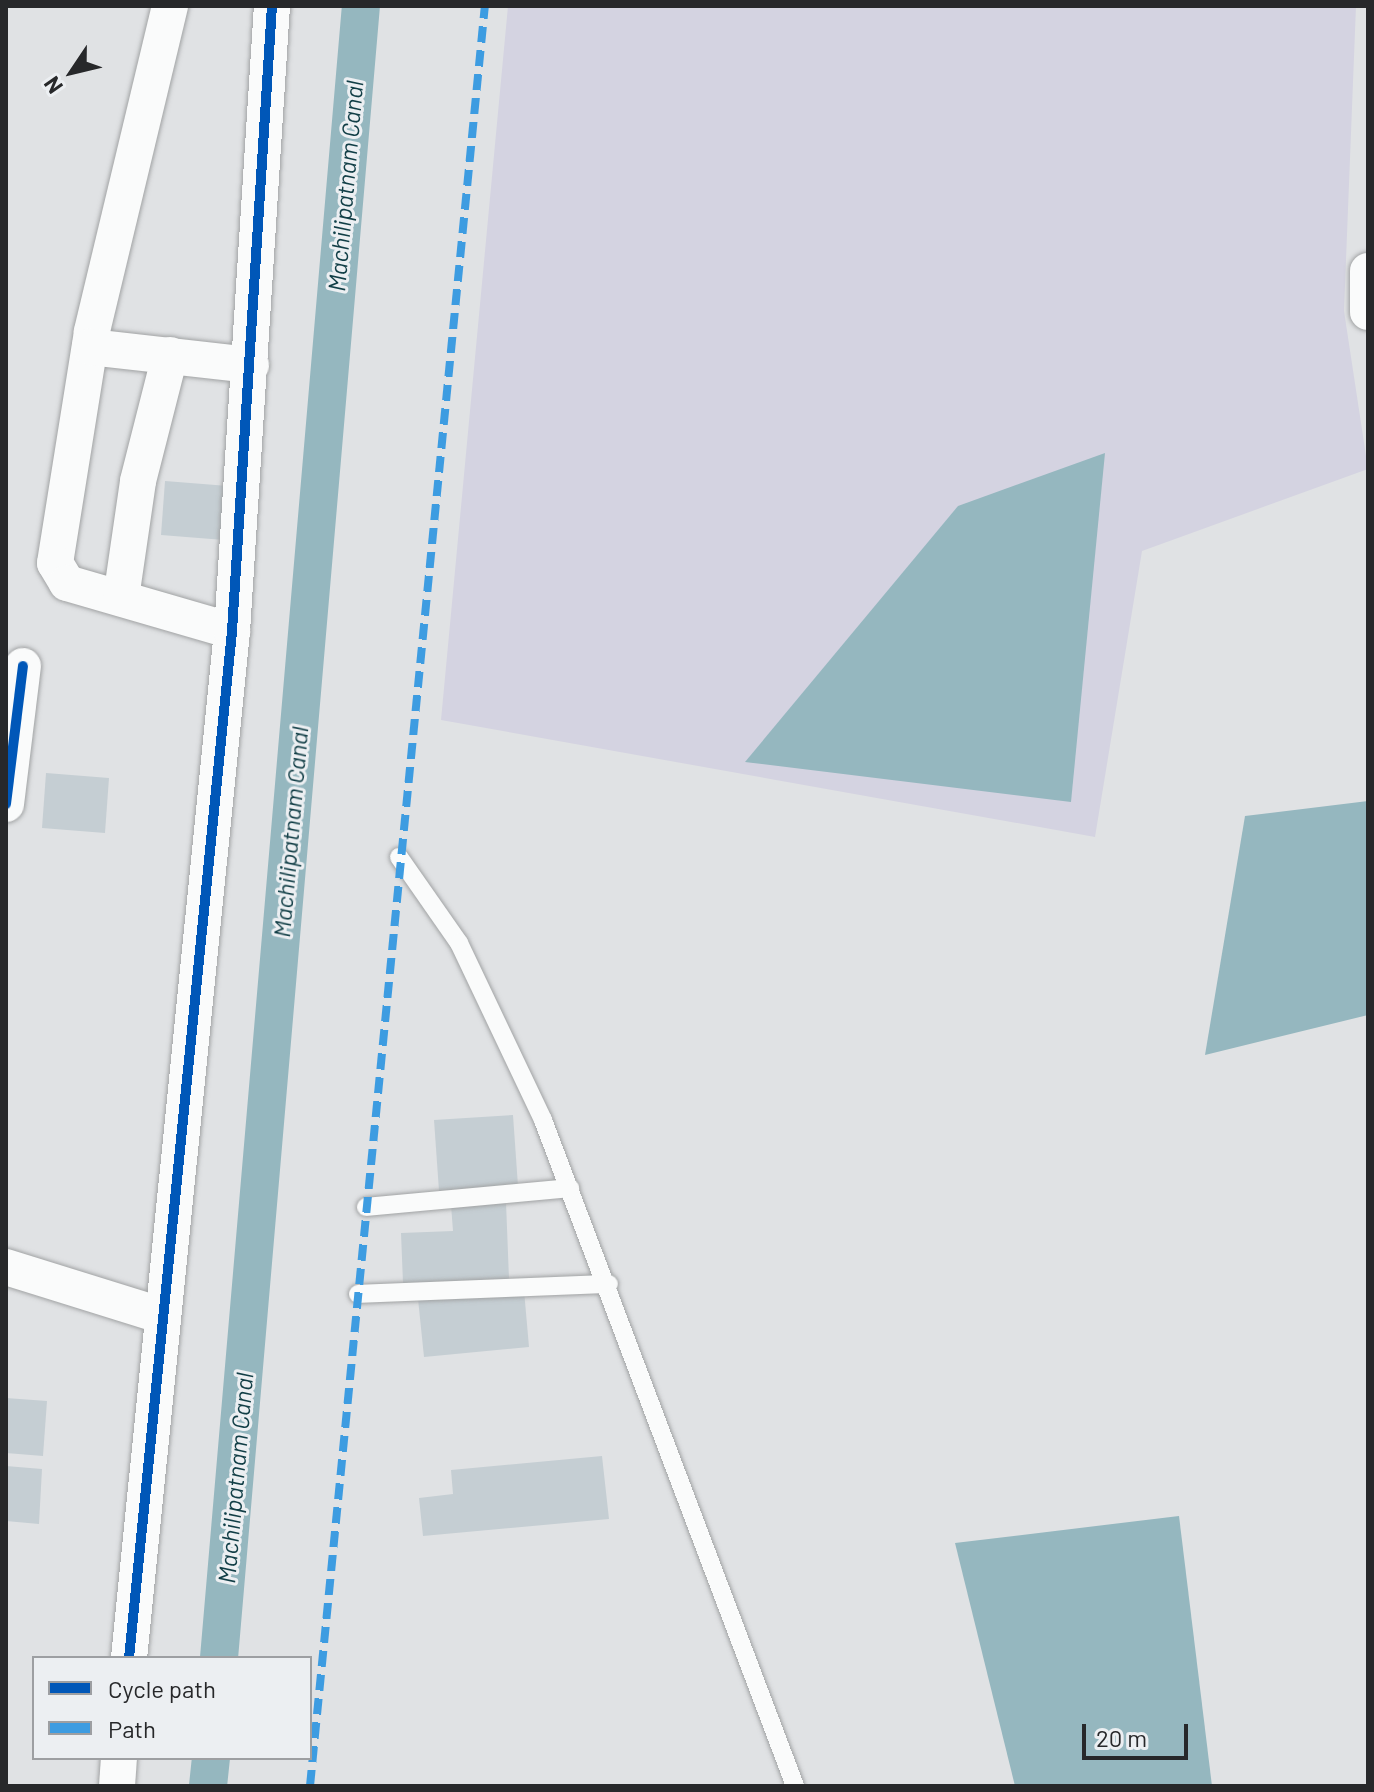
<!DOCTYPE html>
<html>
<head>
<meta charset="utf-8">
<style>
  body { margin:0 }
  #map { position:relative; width:1374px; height:1792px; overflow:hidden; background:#e0e2e4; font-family:Barlow,sans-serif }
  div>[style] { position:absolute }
  .green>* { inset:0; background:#d4d3e1 }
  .water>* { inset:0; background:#95b7bf }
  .canal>* { height:38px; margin:-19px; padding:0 19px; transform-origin:19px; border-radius:19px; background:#95b7bf }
  .building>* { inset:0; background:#c5ced3 }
  .roads { filter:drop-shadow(0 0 2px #a1a3a4) drop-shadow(0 0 2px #a1a3a4) }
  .service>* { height:18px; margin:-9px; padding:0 9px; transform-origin:9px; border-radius:9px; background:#fafbfb }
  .minor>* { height:36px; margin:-18px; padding:0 18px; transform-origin:18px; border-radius:18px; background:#fafbfb }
  .quiet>* { height:8px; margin-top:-4px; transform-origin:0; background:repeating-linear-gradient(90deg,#3d9ce1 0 16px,transparent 0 24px) }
  .cycleway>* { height:10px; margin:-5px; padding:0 5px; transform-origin:5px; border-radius:5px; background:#0057b8 }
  span { translate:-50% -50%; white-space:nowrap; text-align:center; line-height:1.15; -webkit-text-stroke:6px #eceff2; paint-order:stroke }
  .water-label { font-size:24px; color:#113e46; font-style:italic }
  .frame { position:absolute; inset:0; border:8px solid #27282a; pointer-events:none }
  .legend { position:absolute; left:32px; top:1656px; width:280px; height:104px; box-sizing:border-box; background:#eceff2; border:2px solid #9d9fa2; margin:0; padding:10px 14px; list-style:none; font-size:24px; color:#27282a }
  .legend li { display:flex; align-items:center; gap:16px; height:40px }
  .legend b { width:40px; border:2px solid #9d9fa2 }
  .north { position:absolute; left:32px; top:32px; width:80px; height:80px; -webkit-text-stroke:6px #eceff2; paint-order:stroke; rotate:235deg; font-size:22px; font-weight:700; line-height:32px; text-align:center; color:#27282a }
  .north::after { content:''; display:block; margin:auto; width:28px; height:36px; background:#27282a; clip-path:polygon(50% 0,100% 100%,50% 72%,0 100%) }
  .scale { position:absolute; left:1082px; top:1724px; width:106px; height:36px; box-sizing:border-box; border:4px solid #27282a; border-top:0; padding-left:10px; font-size:24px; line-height:28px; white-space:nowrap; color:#27282a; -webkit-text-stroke:6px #eceff2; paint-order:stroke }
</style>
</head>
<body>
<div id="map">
  <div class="green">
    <i style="clip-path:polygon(508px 6px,1356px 6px,1344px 311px,1368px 469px,1142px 551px,1095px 837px,441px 720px)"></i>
  </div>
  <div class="water">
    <i style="clip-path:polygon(1105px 453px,1071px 802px,745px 762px,958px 506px)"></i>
    <i style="clip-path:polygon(1368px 801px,1368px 1015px,1205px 1055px,1245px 816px)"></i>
    <i style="clip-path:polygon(1179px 1516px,1212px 1786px,1015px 1786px,955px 1543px)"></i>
  </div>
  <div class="canal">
    <i style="left:219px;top:1658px;width:1658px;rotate:-85.09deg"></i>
    <i style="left:208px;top:1786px;width:28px;rotate:-84deg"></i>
  </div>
  <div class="building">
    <i style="clip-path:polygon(165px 481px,228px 486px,224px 540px,161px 535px)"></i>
    <i style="clip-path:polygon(46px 773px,109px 778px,105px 833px,42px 828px)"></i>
    <i style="clip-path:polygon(513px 1115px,518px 1186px,439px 1191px,434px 1120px)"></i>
    <i style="clip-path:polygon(506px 1202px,509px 1279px,403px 1283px,401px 1233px,453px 1231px,451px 1205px)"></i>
    <i style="clip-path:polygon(524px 1290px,529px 1347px,424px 1357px,418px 1299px)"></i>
    <i style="clip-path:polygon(6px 1398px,47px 1401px,43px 1456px,6px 1453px)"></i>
    <i style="clip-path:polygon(602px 1456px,609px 1519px,423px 1536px,419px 1498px,453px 1494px,451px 1470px)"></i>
    <i style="clip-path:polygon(6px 1466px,42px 1469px,39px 1524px,6px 1521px)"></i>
  </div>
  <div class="roads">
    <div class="service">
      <i style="left:399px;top:857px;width:105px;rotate:55.1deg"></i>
      <i style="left:459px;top:943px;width:196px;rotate:64.6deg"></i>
      <i style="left:543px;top:1120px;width:712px;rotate:69.27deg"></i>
      <i style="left:366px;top:1207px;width:205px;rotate:-5.3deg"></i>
      <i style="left:358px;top:1294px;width:251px;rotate:-2.3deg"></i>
    </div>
    <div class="minor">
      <i style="left:170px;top:6px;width:335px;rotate:103.5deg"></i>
      <i style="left:92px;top:332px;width:234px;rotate:99.1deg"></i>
      <i style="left:55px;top:563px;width:23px;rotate:59deg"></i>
      <i style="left:67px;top:583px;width:172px;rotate:16.2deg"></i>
      <i style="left:1368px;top:271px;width:41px;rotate:90deg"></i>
      <i style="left:90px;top:347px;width:162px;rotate:6.4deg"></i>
      <i style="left:121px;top:598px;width:118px;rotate:-81.7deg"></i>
      <i style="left:138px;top:481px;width:130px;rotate:-75.7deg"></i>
      <i style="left:6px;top:804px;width:139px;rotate:-83deg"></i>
      <i style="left:6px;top:1267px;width:161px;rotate:17.3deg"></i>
      <i style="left:129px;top:1658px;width:1032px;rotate:-84.27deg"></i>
      <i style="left:232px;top:631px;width:626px;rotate:-86.34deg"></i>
      <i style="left:117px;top:1786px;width:28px;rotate:-86deg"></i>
    </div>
  </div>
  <div class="quiet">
    <i style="left:310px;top:1786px;width:1789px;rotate:-84.39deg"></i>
  </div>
  <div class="cycleway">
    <i style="left:6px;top:804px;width:139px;rotate:-83deg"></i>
    <i style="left:129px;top:1658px;width:1032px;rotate:-84.27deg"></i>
    <i style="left:232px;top:631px;width:626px;rotate:-86.34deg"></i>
  </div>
  <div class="water-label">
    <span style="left:345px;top:186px;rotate:-85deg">Machilipatnam Canal</span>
    <span style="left:290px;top:832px;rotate:-85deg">Machilipatnam Canal</span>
    <span style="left:235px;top:1478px;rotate:-85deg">Machilipatnam Canal</span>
  </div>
  <div class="frame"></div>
  <ul class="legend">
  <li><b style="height:10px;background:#0057b8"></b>Cycle path</li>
  <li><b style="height:10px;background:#3d9ce1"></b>Path</li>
  </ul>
  <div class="north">N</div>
  <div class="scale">20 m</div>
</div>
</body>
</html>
